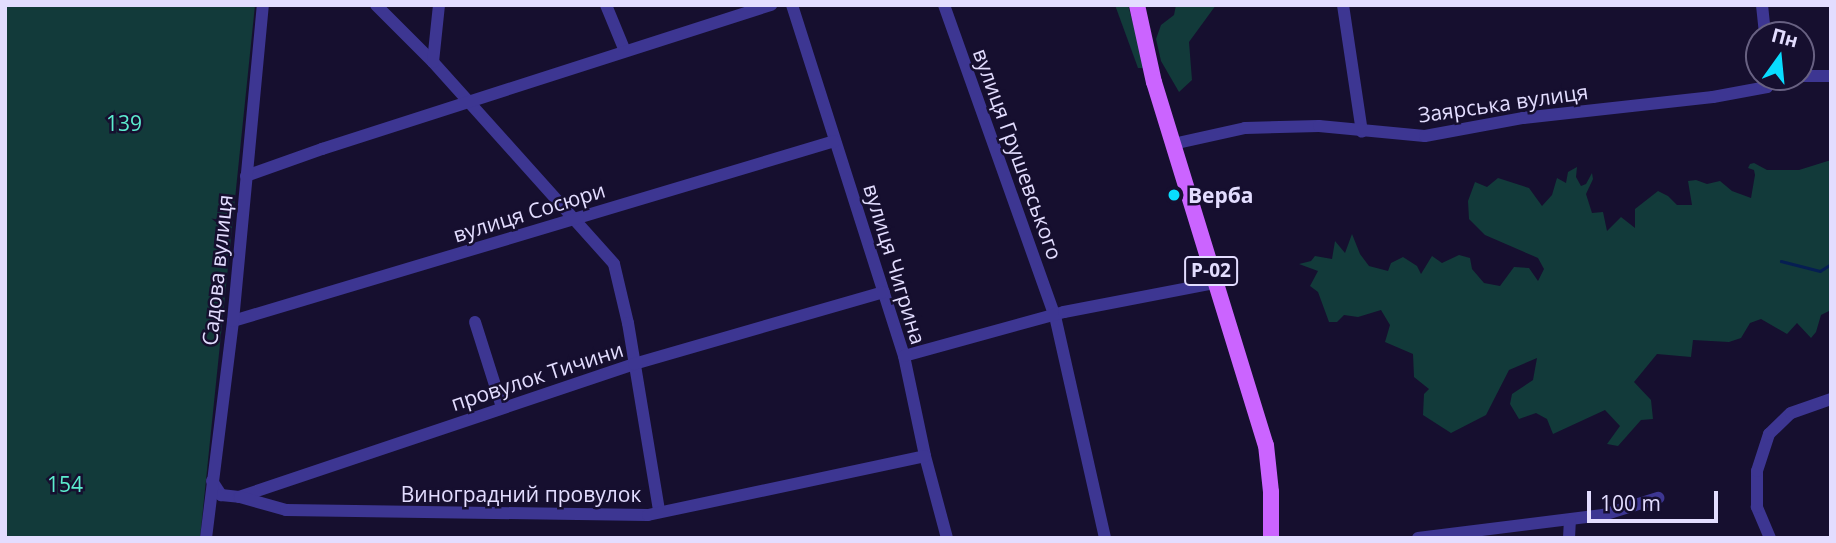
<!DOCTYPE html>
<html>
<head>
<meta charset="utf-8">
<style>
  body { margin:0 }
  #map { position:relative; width:1836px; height:543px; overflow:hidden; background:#160f2f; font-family:"Open Sans",sans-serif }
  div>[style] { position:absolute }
  .green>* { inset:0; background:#123a3a }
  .stream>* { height:2.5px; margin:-1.25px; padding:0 1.25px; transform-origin:1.25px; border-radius:1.25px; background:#061e52 }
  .minor>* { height:12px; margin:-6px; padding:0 6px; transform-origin:6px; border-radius:6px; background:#3d3692 }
  .major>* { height:16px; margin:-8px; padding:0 8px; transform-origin:8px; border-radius:8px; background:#cb64ff }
  .dots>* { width:19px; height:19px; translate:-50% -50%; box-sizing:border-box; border:4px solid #160f2f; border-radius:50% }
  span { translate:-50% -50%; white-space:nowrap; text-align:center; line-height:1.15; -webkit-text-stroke:5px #160f2f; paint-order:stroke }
  .shield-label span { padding:2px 5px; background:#160f2f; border:2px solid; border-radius:5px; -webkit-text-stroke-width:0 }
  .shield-label { font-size:19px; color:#e3ddff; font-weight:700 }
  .street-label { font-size:21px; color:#e3ddff }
  .park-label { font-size:21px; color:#5cecce }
  .poi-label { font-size:21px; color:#e3ddff; font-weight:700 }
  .left { translate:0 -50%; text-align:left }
  .frame { position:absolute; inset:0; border:7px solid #e3ddff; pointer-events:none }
  .north { position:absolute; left:1745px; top:21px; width:70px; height:70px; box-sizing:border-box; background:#160f2f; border:2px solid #686182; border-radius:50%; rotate:15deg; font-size:19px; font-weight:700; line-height:28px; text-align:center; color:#e3ddff }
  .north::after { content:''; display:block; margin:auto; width:24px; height:32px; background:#09ddff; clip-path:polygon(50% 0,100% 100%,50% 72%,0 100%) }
  .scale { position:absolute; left:1587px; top:491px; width:131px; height:32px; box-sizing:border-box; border:4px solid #e3ddff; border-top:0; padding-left:9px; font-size:21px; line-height:24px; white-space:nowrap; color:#e3ddff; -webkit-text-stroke:5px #160f2f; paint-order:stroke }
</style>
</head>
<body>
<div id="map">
  <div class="green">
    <i style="clip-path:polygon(5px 5px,255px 5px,200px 538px,5px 538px)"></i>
    <i style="clip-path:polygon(1115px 5px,1128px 5px,1145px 68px,1138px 68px)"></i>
    <i style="clip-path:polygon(1176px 5px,1216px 5px,1189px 42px,1192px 80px,1179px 92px,1161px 61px,1156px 39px,1161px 25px,1174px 15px)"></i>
    <i style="clip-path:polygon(1831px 160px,1831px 310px,1821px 315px,1816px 332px,1811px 338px,1797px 323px,1787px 334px,1761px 319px,1750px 323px,1741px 338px,1729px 342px,1693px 340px,1691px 357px,1657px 354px,1634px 382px,1651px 400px,1653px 419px,1641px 420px,1618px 446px,1607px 444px,1620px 426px,1605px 410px,1553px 434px,1547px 419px,1536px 413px,1519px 419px,1510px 404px,1512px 394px,1533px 380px,1537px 358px,1509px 370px,1486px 415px,1451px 433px,1423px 415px,1424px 394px,1429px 389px,1414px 377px,1413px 354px,1385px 342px,1390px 325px,1381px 310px,1358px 317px,1344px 315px,1337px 322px,1329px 322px,1318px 292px,1310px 286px,1318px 271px,1299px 264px,1311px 261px,1315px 256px,1332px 259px,1335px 241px,1345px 253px,1352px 234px,1360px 254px,1369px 266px,1388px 271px,1391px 263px,1403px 257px,1417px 266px,1421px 274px,1432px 256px,1442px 263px,1459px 255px,1470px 258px,1472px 269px,1484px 283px,1500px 286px,1514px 267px,1529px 268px,1538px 281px,1544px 269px,1538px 258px,1485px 235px,1469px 219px,1468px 201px,1475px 182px,1487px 187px,1498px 178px,1529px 188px,1542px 206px,1552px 195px,1557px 178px,1566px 183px,1568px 172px,1577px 167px,1576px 177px,1581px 186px,1586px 184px,1592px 173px,1593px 179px,1586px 194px,1592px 213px,1603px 212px,1607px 231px,1621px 217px,1635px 228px,1635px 209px,1658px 191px,1668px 196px,1677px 205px,1692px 205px,1688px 181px,1696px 180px,1707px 184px,1720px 181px,1732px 191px,1751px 198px,1755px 175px,1754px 170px,1748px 168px,1750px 164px,1754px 163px,1767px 170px,1799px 170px)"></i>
  </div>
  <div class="stream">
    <i style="left:1781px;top:261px;width:40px;rotate:14.4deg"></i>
    <i style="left:1820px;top:271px;width:13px;rotate:-32deg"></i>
  </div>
  <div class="minor">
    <i style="left:376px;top:5px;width:81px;rotate:45deg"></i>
    <i style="left:433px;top:62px;width:271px;rotate:48.1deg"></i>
    <i style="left:614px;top:264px;width:61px;rotate:76.7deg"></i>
    <i style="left:628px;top:323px;width:191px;rotate:80.6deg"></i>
    <i style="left:606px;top:5px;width:50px;rotate:67.6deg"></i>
    <i style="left:792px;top:5px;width:368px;rotate:72.3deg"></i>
    <i style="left:904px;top:356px;width:102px;rotate:78.1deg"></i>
    <i style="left:925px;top:456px;width:85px;rotate:75deg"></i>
    <i style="left:944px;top:5px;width:330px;rotate:70.4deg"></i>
    <i style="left:1055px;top:316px;width:228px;rotate:77.3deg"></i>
    <i style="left:1343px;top:5px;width:128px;rotate:81.5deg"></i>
    <i style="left:1762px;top:5px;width:30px;rotate:84deg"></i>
    <i style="left:433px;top:62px;width:57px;rotate:-84deg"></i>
    <i style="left:1801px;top:76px;width:30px"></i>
    <i style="left:1173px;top:144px;width:74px;rotate:-12.5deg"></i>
    <i style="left:1245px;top:128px;width:74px;rotate:-1.5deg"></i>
    <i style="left:1319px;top:126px;width:106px;rotate:5.4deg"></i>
    <i style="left:1425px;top:136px;width:100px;rotate:-10.4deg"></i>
    <i style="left:1523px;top:118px;width:191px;rotate:-6.3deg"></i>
    <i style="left:1713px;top:97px;width:55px;rotate:-10.5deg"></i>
    <i style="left:1767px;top:87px;width:8px;rotate:-67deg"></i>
    <i style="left:1770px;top:80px;width:21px;rotate:-8deg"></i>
    <i style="left:246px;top:176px;width:81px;rotate:-19.6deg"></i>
    <i style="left:322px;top:149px;width:472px;rotate:-17.8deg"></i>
    <i style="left:233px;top:321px;width:628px;rotate:-16.65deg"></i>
    <i style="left:475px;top:322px;width:89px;rotate:72.4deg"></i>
    <i style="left:904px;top:356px;width:166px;rotate:-15.4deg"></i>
    <i style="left:1064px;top:312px;width:154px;rotate:-10.9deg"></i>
    <i style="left:212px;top:481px;width:17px;rotate:57deg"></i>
    <i style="left:221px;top:495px;width:18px;rotate:6deg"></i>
    <i style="left:239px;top:497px;width:417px;rotate:-18.6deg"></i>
    <i style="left:634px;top:364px;width:260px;rotate:-16.1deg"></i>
    <i style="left:240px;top:497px;width:48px;rotate:15.8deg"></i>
    <i style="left:286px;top:510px;width:362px;rotate:0.8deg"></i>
    <i style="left:648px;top:515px;width:283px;rotate:-12deg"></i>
    <i style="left:206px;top:538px;width:219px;rotate:-82.9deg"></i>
    <i style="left:233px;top:321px;width:317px;rotate:-84.6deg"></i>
    <i style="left:1418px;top:538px;width:186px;rotate:-7.1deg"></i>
    <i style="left:1603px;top:515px;width:58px;rotate:-17.2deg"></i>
    <i style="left:1569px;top:538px;width:17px;rotate:-87deg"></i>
    <i style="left:1770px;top:538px;width:34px;rotate:-113deg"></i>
    <i style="left:1757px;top:507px;width:36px;rotate:-90deg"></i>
    <i style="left:1757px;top:471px;width:39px;rotate:-72deg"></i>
    <i style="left:1769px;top:434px;width:30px;rotate:-44deg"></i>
    <i style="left:1791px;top:413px;width:42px;rotate:-19.3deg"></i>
  </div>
  <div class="major">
    <i style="left:1137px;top:5px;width:79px;rotate:77.6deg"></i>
    <i style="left:1154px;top:82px;width:380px;rotate:72.9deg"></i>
    <i style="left:1266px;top:445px;width:47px;rotate:83.9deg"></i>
    <i style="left:1271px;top:492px;width:46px;rotate:90deg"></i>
  </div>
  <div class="dots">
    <i style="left:1174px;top:195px;background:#09ddff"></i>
  </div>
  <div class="shield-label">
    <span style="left:1211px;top:271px">Р-02</span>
  </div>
  <div class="street-label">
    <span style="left:1503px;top:103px;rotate:-8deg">Заярська вулиця</span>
    <span style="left:1018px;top:154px;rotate:70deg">вулиця Грушевського</span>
    <span style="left:529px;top:212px;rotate:-17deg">вулиця Сосюри</span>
    <span style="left:895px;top:264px;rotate:73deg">вулиця Чигрина</span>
    <span style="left:217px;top:270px;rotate:-84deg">Садова вулиця</span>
    <span style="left:537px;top:376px;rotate:-18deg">провулок Тичини</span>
    <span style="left:521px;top:494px">Виноградний провулок</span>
  </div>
  <div class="park-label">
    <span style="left:124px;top:123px">139</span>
    <span style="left:65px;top:484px">154</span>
  </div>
  <div class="poi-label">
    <span class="left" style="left:1188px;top:195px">Верба</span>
  </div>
  <div class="frame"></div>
  <div class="north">Пн</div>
  <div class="scale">100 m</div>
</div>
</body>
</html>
